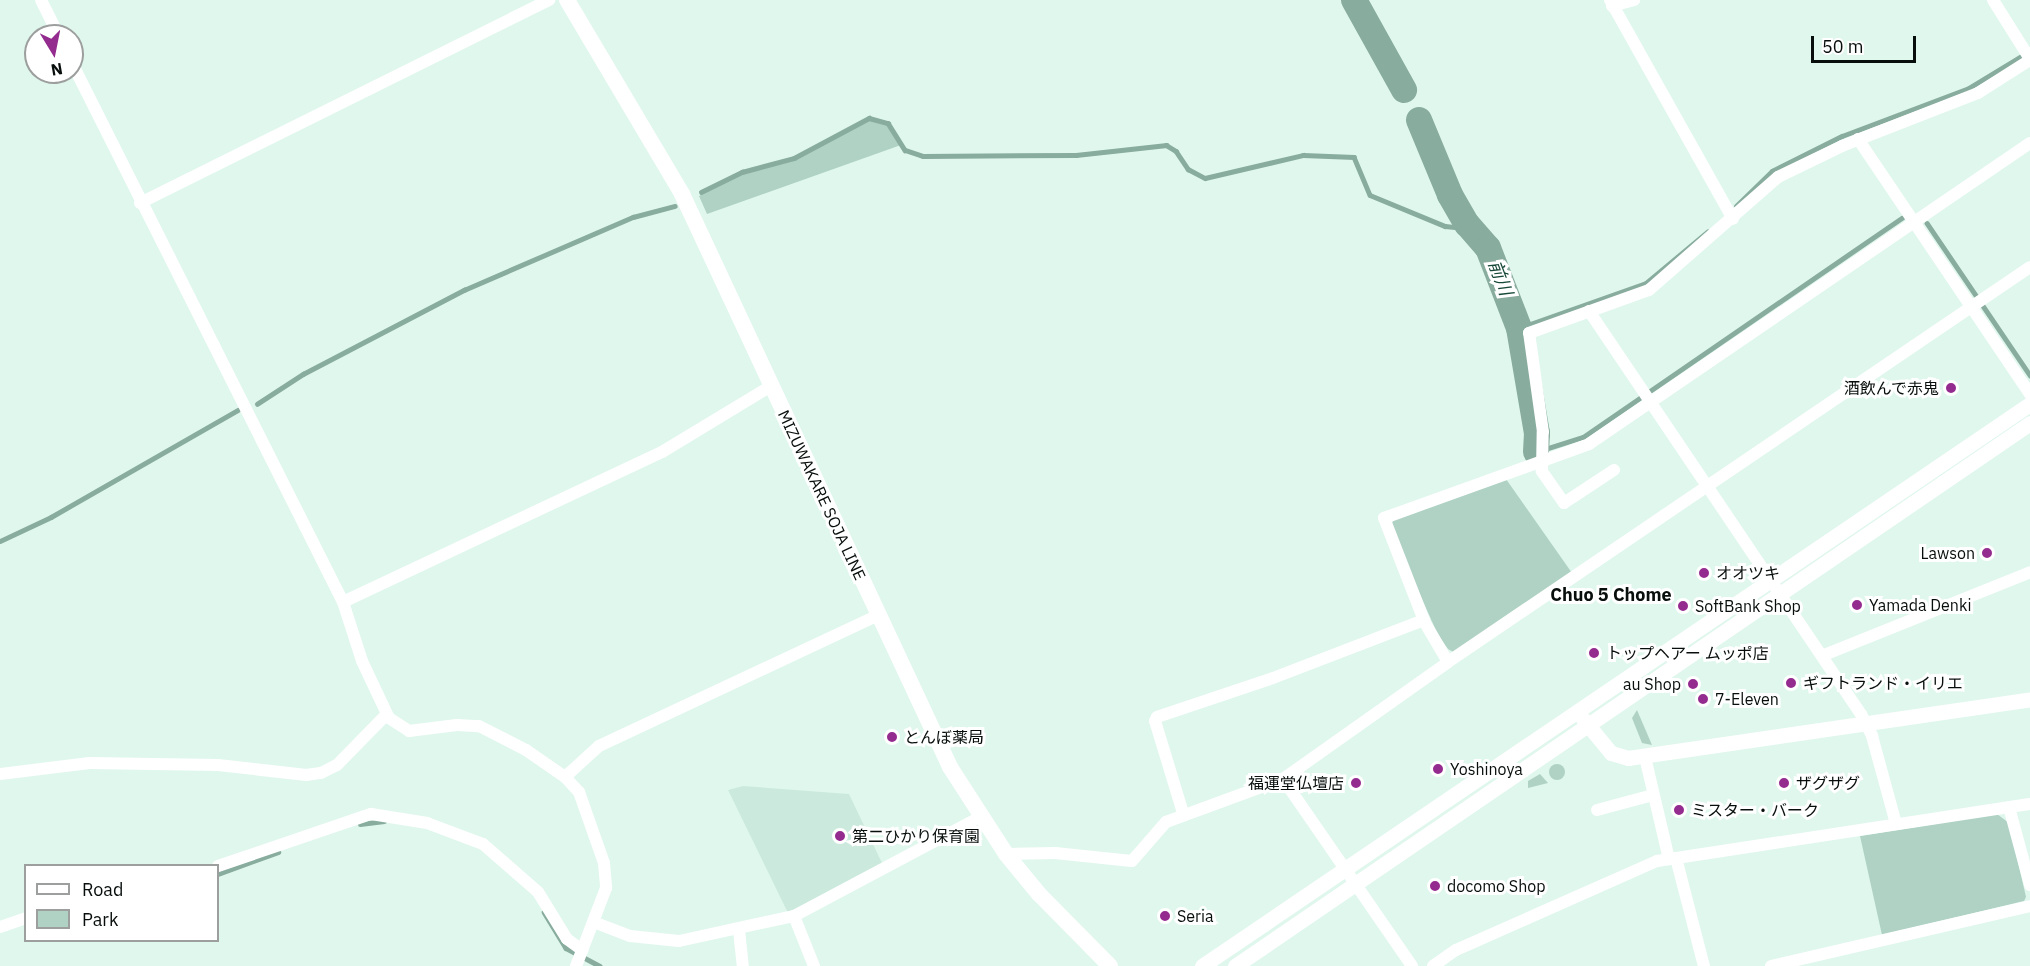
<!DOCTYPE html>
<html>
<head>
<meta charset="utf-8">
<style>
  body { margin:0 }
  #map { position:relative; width:2030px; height:966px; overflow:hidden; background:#e0f7ed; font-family:"IBM Plex Sans","Noto Sans JP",sans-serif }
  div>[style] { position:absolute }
  .built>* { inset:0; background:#cbeadd }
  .green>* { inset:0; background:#afd2c4 }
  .round { border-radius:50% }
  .stream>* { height:4.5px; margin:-2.25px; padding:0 2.25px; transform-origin:2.25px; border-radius:2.25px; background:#88ac9e }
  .river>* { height:26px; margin:-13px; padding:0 13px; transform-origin:13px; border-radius:13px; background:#88ac9e }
  .minor>* { height:12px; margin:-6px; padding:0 6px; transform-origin:6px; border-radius:6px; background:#fff }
  .tertiary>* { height:15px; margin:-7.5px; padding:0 7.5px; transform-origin:7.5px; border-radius:7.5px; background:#fff }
  .secondary>* { height:16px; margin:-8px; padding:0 8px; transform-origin:8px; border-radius:8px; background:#fff }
  .dots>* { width:16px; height:16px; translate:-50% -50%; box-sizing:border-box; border:3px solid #fff; border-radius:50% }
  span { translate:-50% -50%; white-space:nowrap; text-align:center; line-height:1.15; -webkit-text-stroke:6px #fff; paint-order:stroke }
  .poi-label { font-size:16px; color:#070e0b }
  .right { translate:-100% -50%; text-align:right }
  .left { translate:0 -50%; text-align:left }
  .street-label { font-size:16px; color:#070e0b }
  .water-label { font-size:18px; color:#164838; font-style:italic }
  .neighbourhood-label { font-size:18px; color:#070e0b; font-weight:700 }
  .legend { position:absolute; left:24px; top:864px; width:195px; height:78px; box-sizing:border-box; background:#fff; border:2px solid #9c9f9d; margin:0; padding:8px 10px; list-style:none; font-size:18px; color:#070e0b }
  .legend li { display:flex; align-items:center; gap:12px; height:30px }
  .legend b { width:30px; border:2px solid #9c9f9d }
  .north { position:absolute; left:24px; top:24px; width:60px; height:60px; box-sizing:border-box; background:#fff; border:2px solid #9c9f9d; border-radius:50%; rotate:170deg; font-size:16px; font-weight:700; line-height:24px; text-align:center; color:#070e0b }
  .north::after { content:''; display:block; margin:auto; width:21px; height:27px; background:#942b8f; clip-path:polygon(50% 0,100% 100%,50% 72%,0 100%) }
  .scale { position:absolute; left:1811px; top:36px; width:105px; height:27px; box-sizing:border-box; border:3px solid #070e0b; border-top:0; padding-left:8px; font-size:18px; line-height:21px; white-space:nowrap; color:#070e0b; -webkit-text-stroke:4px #fff; paint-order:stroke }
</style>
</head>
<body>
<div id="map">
  <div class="built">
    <i style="clip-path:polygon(743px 786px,849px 794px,883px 865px,788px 913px,728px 790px)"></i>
  </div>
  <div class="green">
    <i style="clip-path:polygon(870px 120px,886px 124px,901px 145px,707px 214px,699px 196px,734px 177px,798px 159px)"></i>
    <i style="clip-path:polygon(1506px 479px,1572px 573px,1455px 653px,1448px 649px,1438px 635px,1390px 527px,1394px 519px)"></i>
    <i style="clip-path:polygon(1637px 710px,1652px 745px,1642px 743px,1632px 718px)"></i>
    <i class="round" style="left:1549px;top:764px;width:16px;height:16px"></i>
    <i style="clip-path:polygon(1540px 774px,1548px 783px,1528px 788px,1528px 781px)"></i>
    <i style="clip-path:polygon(1997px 814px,2009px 823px,2026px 897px,2024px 901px,1882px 935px,1860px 836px)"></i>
  </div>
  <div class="stream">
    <i style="left:701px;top:192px;width:46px;rotate:-26deg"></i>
    <i style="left:742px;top:172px;width:54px;rotate:-15.1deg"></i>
    <i style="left:794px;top:158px;width:85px;rotate:-28.1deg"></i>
    <i style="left:869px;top:118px;width:20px;rotate:15deg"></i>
    <i style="left:888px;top:123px;width:32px;rotate:58deg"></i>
    <i style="left:905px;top:150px;width:19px;rotate:18deg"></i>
    <i style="left:923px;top:156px;width:153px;rotate:-0.4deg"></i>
    <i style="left:1076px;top:155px;width:91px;rotate:-6.3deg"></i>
    <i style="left:1166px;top:145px;width:12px;rotate:31deg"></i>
    <i style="left:1176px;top:151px;width:22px;rotate:56deg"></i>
    <i style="left:1188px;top:169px;width:19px;rotate:28deg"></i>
    <i style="left:1205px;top:178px;width:101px;rotate:-13.2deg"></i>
    <i style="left:1303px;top:155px;width:51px;rotate:2.2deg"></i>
    <i style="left:1354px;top:157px;width:41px;rotate:67.2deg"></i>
    <i style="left:1370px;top:195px;width:81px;rotate:22.5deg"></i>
    <i style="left:1445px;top:226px;width:27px;rotate:6deg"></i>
    <i style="left:1736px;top:206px;width:50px;rotate:-44.2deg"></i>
    <i style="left:1772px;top:171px;width:78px;rotate:-26.6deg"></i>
    <i style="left:1842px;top:136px;width:136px;rotate:-20.7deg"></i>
    <i style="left:1969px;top:88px;width:66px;rotate:-31.3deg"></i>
    <i style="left:1927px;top:223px;width:184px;rotate:55.9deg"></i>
    <i style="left:1519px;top:328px;width:135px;rotate:-19.5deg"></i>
    <i style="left:1646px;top:283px;width:80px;rotate:-39.9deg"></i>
    <i style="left:257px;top:404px;width:55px;rotate:-33.1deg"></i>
    <i style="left:303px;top:374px;width:182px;rotate:-27.6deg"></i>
    <i style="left:464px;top:290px;width:184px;rotate:-23.4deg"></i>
    <i style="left:633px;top:217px;width:43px;rotate:-14.7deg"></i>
    <i style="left:1536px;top:452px;width:49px;rotate:-17.7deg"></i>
    <i style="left:1583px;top:437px;width:387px;rotate:-34.5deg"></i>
    <i style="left:0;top:541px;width:56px;rotate:-25.2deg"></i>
    <i style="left:51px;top:517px;width:215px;rotate:-29.8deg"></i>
    <i style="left:360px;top:824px;width:24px;rotate:-7deg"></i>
    <i style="left:218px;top:874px;width:64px;rotate:-20.1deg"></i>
    <i style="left:544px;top:912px;width:42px;rotate:58.6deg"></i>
    <i style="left:566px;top:948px;width:38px;rotate:28deg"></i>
  </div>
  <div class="river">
    <i style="left:1354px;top:0;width:103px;rotate:60.9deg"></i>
    <i style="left:1419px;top:120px;width:81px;rotate:67.5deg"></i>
    <i style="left:1450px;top:195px;width:34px;rotate:60deg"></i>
    <i style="left:1467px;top:224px;width:32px;rotate:49deg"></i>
    <i style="left:1488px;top:248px;width:86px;rotate:68.8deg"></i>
    <i style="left:1519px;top:328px;width:107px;rotate:80.3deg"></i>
    <i style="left:1537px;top:433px;width:19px;rotate:93deg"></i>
  </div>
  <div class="minor">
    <i style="left:41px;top:0;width:40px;rotate:63.4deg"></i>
    <i style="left:1610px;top:0;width:251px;rotate:60.7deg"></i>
    <i style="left:1993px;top:0;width:70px;rotate:57.9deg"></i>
    <i style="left:1612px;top:6px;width:23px;rotate:-15deg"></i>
    <i style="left:72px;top:63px;width:603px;rotate:63.31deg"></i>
    <i style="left:343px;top:602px;width:62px;rotate:72.1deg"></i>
    <i style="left:362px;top:661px;width:63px;rotate:64.7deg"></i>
    <i style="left:389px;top:718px;width:24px;rotate:33deg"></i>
    <i style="left:409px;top:731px;width:48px;rotate:-7.1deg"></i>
    <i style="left:457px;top:725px;width:22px;rotate:3deg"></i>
    <i style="left:479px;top:726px;width:53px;rotate:27.1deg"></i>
    <i style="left:526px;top:750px;width:47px;rotate:34.7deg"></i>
    <i style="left:565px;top:777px;width:21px;rotate:47deg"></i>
    <i style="left:579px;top:792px;width:75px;rotate:70.6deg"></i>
    <i style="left:604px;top:863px;width:25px;rotate:85deg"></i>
    <i style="left:606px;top:888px;width:84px;rotate:111deg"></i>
    <i style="left:1858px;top:139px;width:308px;rotate:56deg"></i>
    <i style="left:140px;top:203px;width:457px;rotate:-26.4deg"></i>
    <i style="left:1589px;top:311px;width:486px;rotate:56deg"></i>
    <i style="left:1861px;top:714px;width:25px;rotate:63deg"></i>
    <i style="left:1872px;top:736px;width:91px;rotate:74.7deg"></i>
    <i style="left:1614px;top:470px;width:60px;rotate:146.6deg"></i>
    <i style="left:1564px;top:503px;width:39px;rotate:-125deg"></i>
    <i style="left:1542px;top:471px;width:39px;rotate:-89deg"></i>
    <i style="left:1543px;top:432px;width:100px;rotate:-98deg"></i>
    <i style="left:1529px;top:333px;width:127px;rotate:-19.7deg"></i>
    <i style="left:1649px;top:290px;width:171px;rotate:-41.2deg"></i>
    <i style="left:1778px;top:177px;width:71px;rotate:-25.8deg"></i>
    <i style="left:1842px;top:146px;width:146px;rotate:-21.3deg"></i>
    <i style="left:1978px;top:93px;width:62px;rotate:-32.4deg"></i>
    <i style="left:343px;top:602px;width:353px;rotate:-25.2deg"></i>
    <i style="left:662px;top:452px;width:127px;rotate:-31.2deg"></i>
    <i style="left:1824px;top:655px;width:222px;rotate:-21.9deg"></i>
    <i style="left:1448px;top:662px;width:45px;rotate:-120.5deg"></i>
    <i style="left:1425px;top:623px;width:113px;rotate:-111.3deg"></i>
    <i style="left:1384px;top:518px;width:218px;rotate:-19.8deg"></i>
    <i style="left:1589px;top:444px;width:534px;rotate:-34.32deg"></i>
    <i style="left:1645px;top:757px;width:105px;rotate:76.8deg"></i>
    <i style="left:0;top:774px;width:90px;rotate:-7deg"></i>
    <i style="left:89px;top:763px;width:129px;rotate:0.9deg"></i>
    <i style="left:218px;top:765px;width:89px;rotate:6.5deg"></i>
    <i style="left:306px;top:775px;width:15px;rotate:-8deg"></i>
    <i style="left:321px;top:773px;width:18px;rotate:-27deg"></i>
    <i style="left:337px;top:765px;width:71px;rotate:-45.6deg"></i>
    <i style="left:565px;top:777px;width:46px;rotate:-42.4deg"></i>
    <i style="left:599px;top:746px;width:309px;rotate:-25.1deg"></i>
    <i style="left:2009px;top:807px;width:81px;rotate:74.9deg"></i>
    <i style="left:1597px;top:810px;width:58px;rotate:-15deg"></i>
    <i style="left:1183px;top:813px;width:96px;rotate:-106.9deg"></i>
    <i style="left:1155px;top:721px;width:4px;rotate:-63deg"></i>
    <i style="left:1157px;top:717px;width:122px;rotate:-18.6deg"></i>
    <i style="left:1273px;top:678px;width:162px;rotate:-21deg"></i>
    <i style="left:1006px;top:854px;width:49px;rotate:-1.2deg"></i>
    <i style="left:1055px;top:853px;width:77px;rotate:5.9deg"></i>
    <i style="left:1132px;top:861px;width:52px;rotate:-48.9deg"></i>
    <i style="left:1166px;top:822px;width:125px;rotate:-20.2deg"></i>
    <i style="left:1676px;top:858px;width:112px;rotate:75.5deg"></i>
    <i style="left:218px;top:866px;width:162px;rotate:-18.8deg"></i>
    <i style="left:371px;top:814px;width:57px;rotate:9.1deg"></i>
    <i style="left:427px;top:823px;width:60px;rotate:20.6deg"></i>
    <i style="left:483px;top:844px;width:73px;rotate:41.1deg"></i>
    <i style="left:538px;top:892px;width:55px;rotate:58.3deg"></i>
    <i style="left:567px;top:939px;width:19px;rotate:36deg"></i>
    <i style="left:794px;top:916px;width:54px;rotate:68.2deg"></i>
    <i style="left:596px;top:923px;width:36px;rotate:21deg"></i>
    <i style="left:630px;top:936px;width:49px;rotate:5.8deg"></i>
    <i style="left:679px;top:941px;width:118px;rotate:-12.3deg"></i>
    <i style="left:794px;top:916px;width:211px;rotate:-28deg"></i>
    <i style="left:0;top:927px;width:28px;rotate:-19deg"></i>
    <i style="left:739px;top:930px;width:36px;rotate:84deg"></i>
    <i style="left:1412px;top:966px;width:227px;rotate:-124.6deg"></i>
    <i style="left:1283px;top:779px;width:202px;rotate:-35.3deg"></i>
    <i style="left:1448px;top:662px;width:703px;rotate:-34.16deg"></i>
    <i style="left:1433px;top:966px;width:28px;rotate:-35deg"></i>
    <i style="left:1456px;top:950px;width:220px;rotate:-23.9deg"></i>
    <i style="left:1657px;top:861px;width:377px;rotate:-8.7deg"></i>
    <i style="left:1771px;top:966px;width:266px;rotate:-13deg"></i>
  </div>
  <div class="tertiary">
    <i style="left:1583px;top:719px;width:44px;rotate:50.5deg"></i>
    <i style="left:1611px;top:753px;width:18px;rotate:16deg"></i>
    <i style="left:1628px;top:758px;width:406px;rotate:-8.3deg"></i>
    <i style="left:1202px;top:966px;width:1001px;rotate:-34.17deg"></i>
    <i style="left:1235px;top:966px;width:963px;rotate:-34.33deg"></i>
  </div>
  <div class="secondary">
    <i style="left:567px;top:0;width:226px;rotate:59.3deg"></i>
    <i style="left:682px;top:194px;width:633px;rotate:64.93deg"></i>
    <i style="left:950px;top:767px;width:103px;rotate:57.2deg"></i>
    <i style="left:1006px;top:854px;width:52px;rotate:50.5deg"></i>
    <i style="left:1039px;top:894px;width:101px;rotate:45.4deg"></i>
  </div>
  <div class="dots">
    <i style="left:1951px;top:388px;background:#942b8f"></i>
    <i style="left:1987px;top:553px;background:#942b8f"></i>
    <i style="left:1704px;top:573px;background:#942b8f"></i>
    <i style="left:1857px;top:605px;background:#942b8f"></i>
    <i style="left:1683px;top:606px;background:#942b8f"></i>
    <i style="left:1594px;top:653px;background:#942b8f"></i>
    <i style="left:1791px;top:683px;background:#942b8f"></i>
    <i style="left:1693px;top:684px;background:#942b8f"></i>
    <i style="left:1703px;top:699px;background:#942b8f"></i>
    <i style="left:892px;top:737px;background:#942b8f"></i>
    <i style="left:1438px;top:769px;background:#942b8f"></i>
    <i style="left:1356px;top:783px;background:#942b8f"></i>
    <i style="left:1784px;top:783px;background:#942b8f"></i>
    <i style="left:1679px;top:810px;background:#942b8f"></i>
    <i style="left:840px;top:836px;background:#942b8f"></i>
    <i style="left:1435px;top:886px;background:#942b8f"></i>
    <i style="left:1165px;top:916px;background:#942b8f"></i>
  </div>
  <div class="poi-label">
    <span class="right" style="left:1939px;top:388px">酒飲んで赤鬼</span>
    <span class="right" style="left:1975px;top:553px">Lawson</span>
    <span class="left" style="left:1716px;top:573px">オオツキ</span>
    <span class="left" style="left:1869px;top:605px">Yamada Denki</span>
    <span class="left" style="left:1695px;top:606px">SoftBank Shop</span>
    <span class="left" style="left:1606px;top:653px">トップヘアー ムッポ店</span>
    <span class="left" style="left:1803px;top:683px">ギフトランド・イリエ</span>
    <span class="right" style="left:1681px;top:684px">au Shop</span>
    <span class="left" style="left:1715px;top:699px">7-Eleven</span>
    <span class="left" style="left:904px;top:737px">とんぼ薬局</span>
    <span class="left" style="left:1450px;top:769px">Yoshinoya</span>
    <span class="right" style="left:1344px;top:783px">福運堂仏壇店</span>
    <span class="left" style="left:1796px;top:783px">ザグザグ</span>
    <span class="left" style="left:1691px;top:810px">ミスター・バーク</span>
    <span class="left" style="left:852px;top:836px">第二ひかり保育園</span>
    <span class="left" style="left:1447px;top:886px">docomo Shop</span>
    <span class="left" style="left:1177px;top:916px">Seria</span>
  </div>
  <div class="street-label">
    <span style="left:822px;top:495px;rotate:65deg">MIZUWAKARE SOJA LINE</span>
  </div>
  <div class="water-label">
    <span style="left:1500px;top:278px;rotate:69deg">前川</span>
  </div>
  <div class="neighbourhood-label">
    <span style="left:1611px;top:595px">Chuo 5 Chome</span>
  </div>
  <ul class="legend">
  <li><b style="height:8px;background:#fff"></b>Road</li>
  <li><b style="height:16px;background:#afd2c4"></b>Park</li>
  </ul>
  <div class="north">N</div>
  <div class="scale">50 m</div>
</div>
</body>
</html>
